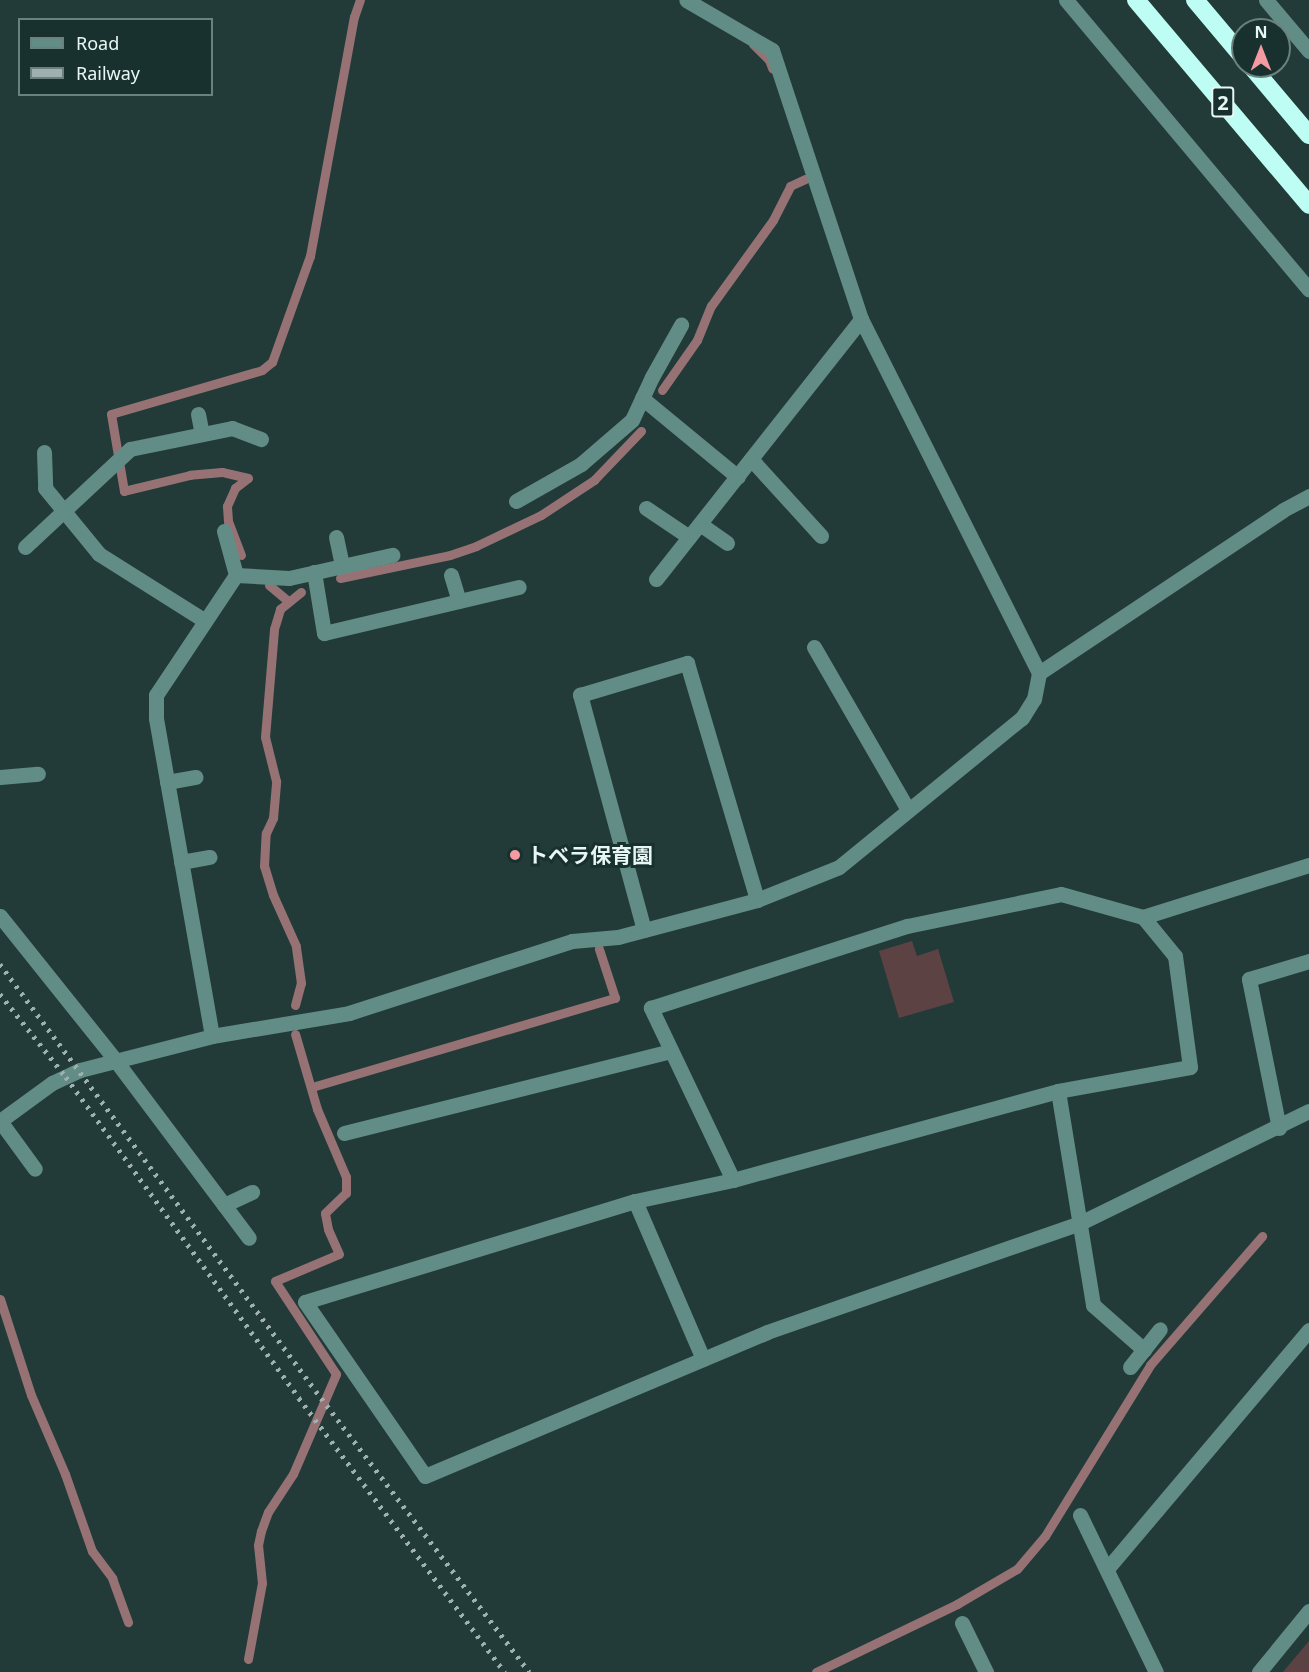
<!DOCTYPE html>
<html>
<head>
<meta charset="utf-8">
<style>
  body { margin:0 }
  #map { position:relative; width:1309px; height:1672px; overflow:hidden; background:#233b38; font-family:"Noto Sans","Noto Sans JP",sans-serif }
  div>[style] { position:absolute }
  .green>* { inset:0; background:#5d4244 }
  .stream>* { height:9px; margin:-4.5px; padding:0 4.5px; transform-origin:4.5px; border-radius:4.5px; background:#977275 }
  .minor>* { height:15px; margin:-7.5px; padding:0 7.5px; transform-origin:7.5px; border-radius:7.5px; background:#628d87 }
  .highway>* { height:18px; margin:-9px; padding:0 9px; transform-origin:9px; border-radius:9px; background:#bdfdf3 }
  .rail>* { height:4.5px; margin-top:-2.25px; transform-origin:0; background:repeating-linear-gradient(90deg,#9fb1ae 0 3px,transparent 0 9px) }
  .dots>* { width:16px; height:16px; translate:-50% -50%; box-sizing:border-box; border:3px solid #19312e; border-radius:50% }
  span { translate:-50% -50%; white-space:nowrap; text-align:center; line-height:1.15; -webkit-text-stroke:6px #19312e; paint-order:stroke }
  .shield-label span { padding:2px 4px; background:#19312e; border:2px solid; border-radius:4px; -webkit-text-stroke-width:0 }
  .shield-label { font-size:20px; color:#e8f7f4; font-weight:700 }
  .poi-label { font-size:21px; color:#e8f7f4; font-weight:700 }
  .left { translate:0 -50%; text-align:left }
  .legend { position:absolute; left:18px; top:18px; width:195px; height:78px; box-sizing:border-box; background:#19312e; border:2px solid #6c807d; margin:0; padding:8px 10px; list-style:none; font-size:18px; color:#e8f7f4 }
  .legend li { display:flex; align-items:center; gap:12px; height:30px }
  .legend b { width:30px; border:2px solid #6c807d }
  .north { position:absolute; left:1231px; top:18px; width:60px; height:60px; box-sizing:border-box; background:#19312e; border:2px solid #6c807d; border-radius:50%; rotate:0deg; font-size:16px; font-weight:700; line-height:24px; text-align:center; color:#e8f7f4 }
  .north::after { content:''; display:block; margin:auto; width:21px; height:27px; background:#f49aa3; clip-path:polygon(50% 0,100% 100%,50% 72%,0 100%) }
</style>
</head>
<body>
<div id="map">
  <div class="green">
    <i style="clip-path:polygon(912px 941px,917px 956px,938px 949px,954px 1002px,899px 1018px,879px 951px)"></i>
    <i style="clip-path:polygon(1309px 1641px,1309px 1672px,1283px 1672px)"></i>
  </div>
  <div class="stream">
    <i style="left:753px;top:44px;width:23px;rotate:45deg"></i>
    <i style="left:769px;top:60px;width:9px;rotate:69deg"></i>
    <i style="left:662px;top:390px;width:61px;rotate:-55deg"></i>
    <i style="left:697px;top:340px;width:37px;rotate:-68deg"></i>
    <i style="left:711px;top:306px;width:106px;rotate:-54.2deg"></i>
    <i style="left:773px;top:220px;width:38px;rotate:-63deg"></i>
    <i style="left:790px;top:186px;width:17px;rotate:-25deg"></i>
    <i style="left:241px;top:555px;width:36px;rotate:-111deg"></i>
    <i style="left:228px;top:521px;width:15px;rotate:-94deg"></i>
    <i style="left:227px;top:506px;width:20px;rotate:-66deg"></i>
    <i style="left:235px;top:488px;width:16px;rotate:-38deg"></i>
    <i style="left:248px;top:478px;width:27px;rotate:-167deg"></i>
    <i style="left:222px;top:472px;width:32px;rotate:175deg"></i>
    <i style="left:190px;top:475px;width:68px;rotate:166.4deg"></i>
    <i style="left:124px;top:491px;width:78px;rotate:-99.6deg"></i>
    <i style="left:111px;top:414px;width:157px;rotate:-16.2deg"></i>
    <i style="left:262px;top:370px;width:13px;rotate:-39deg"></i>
    <i style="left:272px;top:362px;width:113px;rotate:-70.3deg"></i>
    <i style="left:310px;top:256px;width:243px;rotate:-79.6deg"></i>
    <i style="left:354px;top:17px;width:18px;rotate:-71deg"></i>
    <i style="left:340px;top:578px;width:112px;rotate:-11.8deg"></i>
    <i style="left:450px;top:555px;width:28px;rotate:-19deg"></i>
    <i style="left:476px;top:546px;width:72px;rotate:-25.5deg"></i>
    <i style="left:541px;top:515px;width:64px;rotate:-33.4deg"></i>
    <i style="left:594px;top:480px;width:68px;rotate:-46.2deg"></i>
    <i style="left:269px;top:585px;width:26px;rotate:40deg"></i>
    <i style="left:295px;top:1005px;width:23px;rotate:-75deg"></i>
    <i style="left:301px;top:983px;width:37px;rotate:-98deg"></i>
    <i style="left:296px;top:946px;width:56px;rotate:-114.3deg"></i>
    <i style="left:273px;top:895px;width:30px;rotate:-107deg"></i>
    <i style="left:264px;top:866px;width:33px;rotate:-87deg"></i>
    <i style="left:266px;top:833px;width:17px;rotate:-65deg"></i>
    <i style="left:273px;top:818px;width:37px;rotate:-85deg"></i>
    <i style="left:276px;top:781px;width:45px;rotate:-104deg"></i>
    <i style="left:265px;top:737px;width:108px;rotate:-85.2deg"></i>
    <i style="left:274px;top:629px;width:21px;rotate:-73deg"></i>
    <i style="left:280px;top:609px;width:27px;rotate:-39deg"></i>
    <i style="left:312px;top:1087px;width:316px;rotate:-16.4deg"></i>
    <i style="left:615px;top:998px;width:52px;rotate:-108.1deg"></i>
    <i style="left:0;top:1299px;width:101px;rotate:72.1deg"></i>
    <i style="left:31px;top:1395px;width:86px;rotate:66.7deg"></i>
    <i style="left:65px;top:1474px;width:82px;rotate:70.7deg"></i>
    <i style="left:92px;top:1551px;width:34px;rotate:53deg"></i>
    <i style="left:112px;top:1578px;width:47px;rotate:70deg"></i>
    <i style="left:248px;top:1659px;width:77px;rotate:-79.6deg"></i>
    <i style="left:262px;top:1583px;width:38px;rotate:-96deg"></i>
    <i style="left:258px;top:1545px;width:14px;rotate:-78deg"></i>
    <i style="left:261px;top:1531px;width:20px;rotate:-70deg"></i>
    <i style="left:268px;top:1512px;width:45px;rotate:-56.7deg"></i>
    <i style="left:293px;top:1474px;width:109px;rotate:-66.7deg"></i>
    <i style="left:336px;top:1374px;width:111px;rotate:-123.3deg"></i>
    <i style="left:275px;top:1281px;width:69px;rotate:-22.9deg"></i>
    <i style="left:339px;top:1254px;width:27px;rotate:-114deg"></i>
    <i style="left:328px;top:1229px;width:16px;rotate:-101deg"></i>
    <i style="left:325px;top:1213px;width:29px;rotate:-44deg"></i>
    <i style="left:346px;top:1193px;width:16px;rotate:-90deg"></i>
    <i style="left:346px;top:1177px;width:74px;rotate:-113.1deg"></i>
    <i style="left:317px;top:1109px;width:78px;rotate:-106.3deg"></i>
    <i style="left:816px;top:1672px;width:157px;rotate:-25.7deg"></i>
    <i style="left:957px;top:1604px;width:69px;rotate:-30.3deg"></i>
    <i style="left:1017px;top:1569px;width:43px;rotate:-49.7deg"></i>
    <i style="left:1045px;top:1536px;width:201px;rotate:-58.4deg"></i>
    <i style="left:1150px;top:1365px;width:171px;rotate:-49deg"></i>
  </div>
  <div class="minor">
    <i style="left:1066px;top:0;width:378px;rotate:50deg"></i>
    <i style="left:1266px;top:0;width:67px;rotate:49.9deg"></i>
    <i style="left:642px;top:398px;width:124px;rotate:39.5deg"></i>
    <i style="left:198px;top:414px;width:20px;rotate:79deg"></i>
    <i style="left:44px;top:452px;width:36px;rotate:88deg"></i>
    <i style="left:45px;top:488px;width:85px;rotate:50.7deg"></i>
    <i style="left:99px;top:554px;width:124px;rotate:32.2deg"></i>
    <i style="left:751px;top:459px;width:104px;rotate:47.7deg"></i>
    <i style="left:516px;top:501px;width:75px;rotate:-29.6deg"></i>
    <i style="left:581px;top:464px;width:67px;rotate:-40.8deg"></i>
    <i style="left:632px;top:420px;width:47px;rotate:-65.1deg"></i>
    <i style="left:652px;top:377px;width:60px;rotate:-60.9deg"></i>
    <i style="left:646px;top:508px;width:52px;rotate:34deg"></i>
    <i style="left:700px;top:524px;width:33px;rotate:35deg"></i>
    <i style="left:224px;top:531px;width:46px;rotate:74.7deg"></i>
    <i style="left:336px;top:537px;width:30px;rotate:78deg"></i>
    <i style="left:25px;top:547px;width:144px;rotate:-43deg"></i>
    <i style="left:130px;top:449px;width:104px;rotate:-11.6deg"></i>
    <i style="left:232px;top:428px;width:31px;rotate:21deg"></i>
    <i style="left:314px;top:572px;width:62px;rotate:80.7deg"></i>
    <i style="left:324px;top:633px;width:200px;rotate:-13.3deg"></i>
    <i style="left:451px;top:575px;width:27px;rotate:73deg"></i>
    <i style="left:656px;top:579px;width:331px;rotate:-51.7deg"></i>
    <i style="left:814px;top:647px;width:188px;rotate:60deg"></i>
    <i style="left:1039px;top:673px;width:293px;rotate:-33.7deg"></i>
    <i style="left:1283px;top:510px;width:30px;rotate:-28deg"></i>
    <i style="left:0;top:777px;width:38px;rotate:-5deg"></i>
    <i style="left:167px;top:782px;width:29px;rotate:-10deg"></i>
    <i style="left:181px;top:862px;width:29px;rotate:-10deg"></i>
    <i style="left:0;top:916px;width:186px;rotate:51.3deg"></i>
    <i style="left:116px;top:1061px;width:221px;rotate:53.1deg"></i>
    <i style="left:1143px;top:917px;width:50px;rotate:50.6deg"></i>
    <i style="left:1175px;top:956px;width:112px;rotate:82.3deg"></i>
    <i style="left:1190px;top:1067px;width:134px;rotate:169.7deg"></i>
    <i style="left:1058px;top:1091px;width:337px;rotate:164.7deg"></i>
    <i style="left:733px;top:1180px;width:191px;rotate:-115.5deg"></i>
    <i style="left:651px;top:1008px;width:269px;rotate:-17.8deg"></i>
    <i style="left:907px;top:926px;width:157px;rotate:-11.7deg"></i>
    <i style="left:1061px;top:894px;width:85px;rotate:15.7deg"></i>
    <i style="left:1143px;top:917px;width:174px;rotate:-17.4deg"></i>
    <i style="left:644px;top:930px;width:244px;rotate:-105.2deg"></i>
    <i style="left:580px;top:695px;width:112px;rotate:-16.7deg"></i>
    <i style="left:687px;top:663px;width:247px;rotate:73.5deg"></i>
    <i style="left:212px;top:1036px;width:323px;rotate:-100deg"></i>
    <i style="left:156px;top:718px;width:23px;rotate:-90deg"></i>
    <i style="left:156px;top:695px;width:144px;rotate:-56.3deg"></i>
    <i style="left:236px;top:575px;width:53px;rotate:3.2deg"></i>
    <i style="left:289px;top:578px;width:106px;rotate:-12.6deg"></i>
    <i style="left:1058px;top:1091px;width:217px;rotate:80.7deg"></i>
    <i style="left:1093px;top:1305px;width:68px;rotate:41.4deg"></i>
    <i style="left:0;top:1121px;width:64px;rotate:-36.2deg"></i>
    <i style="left:52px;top:1083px;width:31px;rotate:-25deg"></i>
    <i style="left:80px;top:1070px;width:136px;rotate:-14.4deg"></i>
    <i style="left:212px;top:1036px;width:139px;rotate:-9.5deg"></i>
    <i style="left:349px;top:1013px;width:234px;rotate:-17.9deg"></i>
    <i style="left:572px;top:941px;width:46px;rotate:-5deg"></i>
    <i style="left:618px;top:937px;width:144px;rotate:-14.9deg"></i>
    <i style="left:757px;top:900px;width:88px;rotate:-21.9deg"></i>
    <i style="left:839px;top:867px;width:236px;rotate:-39.2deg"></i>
    <i style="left:1022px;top:718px;width:22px;rotate:-58deg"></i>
    <i style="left:1034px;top:699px;width:26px;rotate:-79deg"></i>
    <i style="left:1039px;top:673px;width:396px;rotate:-116.7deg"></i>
    <i style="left:861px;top:319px;width:283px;rotate:-108.3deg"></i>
    <i style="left:772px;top:50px;width:99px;rotate:-149.8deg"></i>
    <i style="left:0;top:1121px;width:59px;rotate:53.9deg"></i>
    <i style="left:1279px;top:1128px;width:152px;rotate:-101.4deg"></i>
    <i style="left:1249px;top:979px;width:63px;rotate:-16.7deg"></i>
    <i style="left:344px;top:1133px;width:337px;rotate:-14.1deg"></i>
    <i style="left:733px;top:1180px;width:100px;rotate:167.9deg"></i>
    <i style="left:635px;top:1201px;width:345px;rotate:163deg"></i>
    <i style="left:305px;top:1302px;width:211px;rotate:55.4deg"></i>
    <i style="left:425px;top:1476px;width:371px;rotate:-22.8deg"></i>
    <i style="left:767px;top:1332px;width:329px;rotate:-19.2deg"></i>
    <i style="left:1078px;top:1224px;width:257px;rotate:-26.1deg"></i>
    <i style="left:635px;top:1201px;width:172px;rotate:66.7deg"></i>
    <i style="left:224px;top:1205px;width:31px;rotate:-25deg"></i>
    <i style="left:1130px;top:1367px;width:48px;rotate:-51.7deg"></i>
    <i style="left:1080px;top:1515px;width:174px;rotate:64.2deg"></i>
    <i style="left:1107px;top:1569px;width:313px;rotate:-49.8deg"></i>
    <i style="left:962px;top:1623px;width:55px;rotate:63.9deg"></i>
    <i style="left:1259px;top:1672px;width:79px;rotate:-50.7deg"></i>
  </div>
  <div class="highway">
    <i style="left:1136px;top:0;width:268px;rotate:49.8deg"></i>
    <i style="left:1195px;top:0;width:75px;rotate:49.9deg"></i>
    <i style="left:1251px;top:66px;width:90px;rotate:50deg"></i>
  </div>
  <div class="rail">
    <i style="left:0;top:964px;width:531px;rotate:53.5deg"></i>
    <i style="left:316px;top:1391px;width:353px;rotate:52.8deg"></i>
    <i style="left:0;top:994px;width:106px;rotate:51.5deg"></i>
    <i style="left:66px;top:1077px;width:397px;rotate:54deg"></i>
    <i style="left:299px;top:1398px;width:343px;rotate:53.1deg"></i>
  </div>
  <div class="dots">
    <i style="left:515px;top:855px;background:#f49aa3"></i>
  </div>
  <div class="shield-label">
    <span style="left:1223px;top:102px">2</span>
  </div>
  <div class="poi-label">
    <span class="left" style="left:527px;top:855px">トベラ保育園</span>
  </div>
  <ul class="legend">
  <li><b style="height:8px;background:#628d87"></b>Road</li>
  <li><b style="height:8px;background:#9fb1ae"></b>Railway</li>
  </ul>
  <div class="north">N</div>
</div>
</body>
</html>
